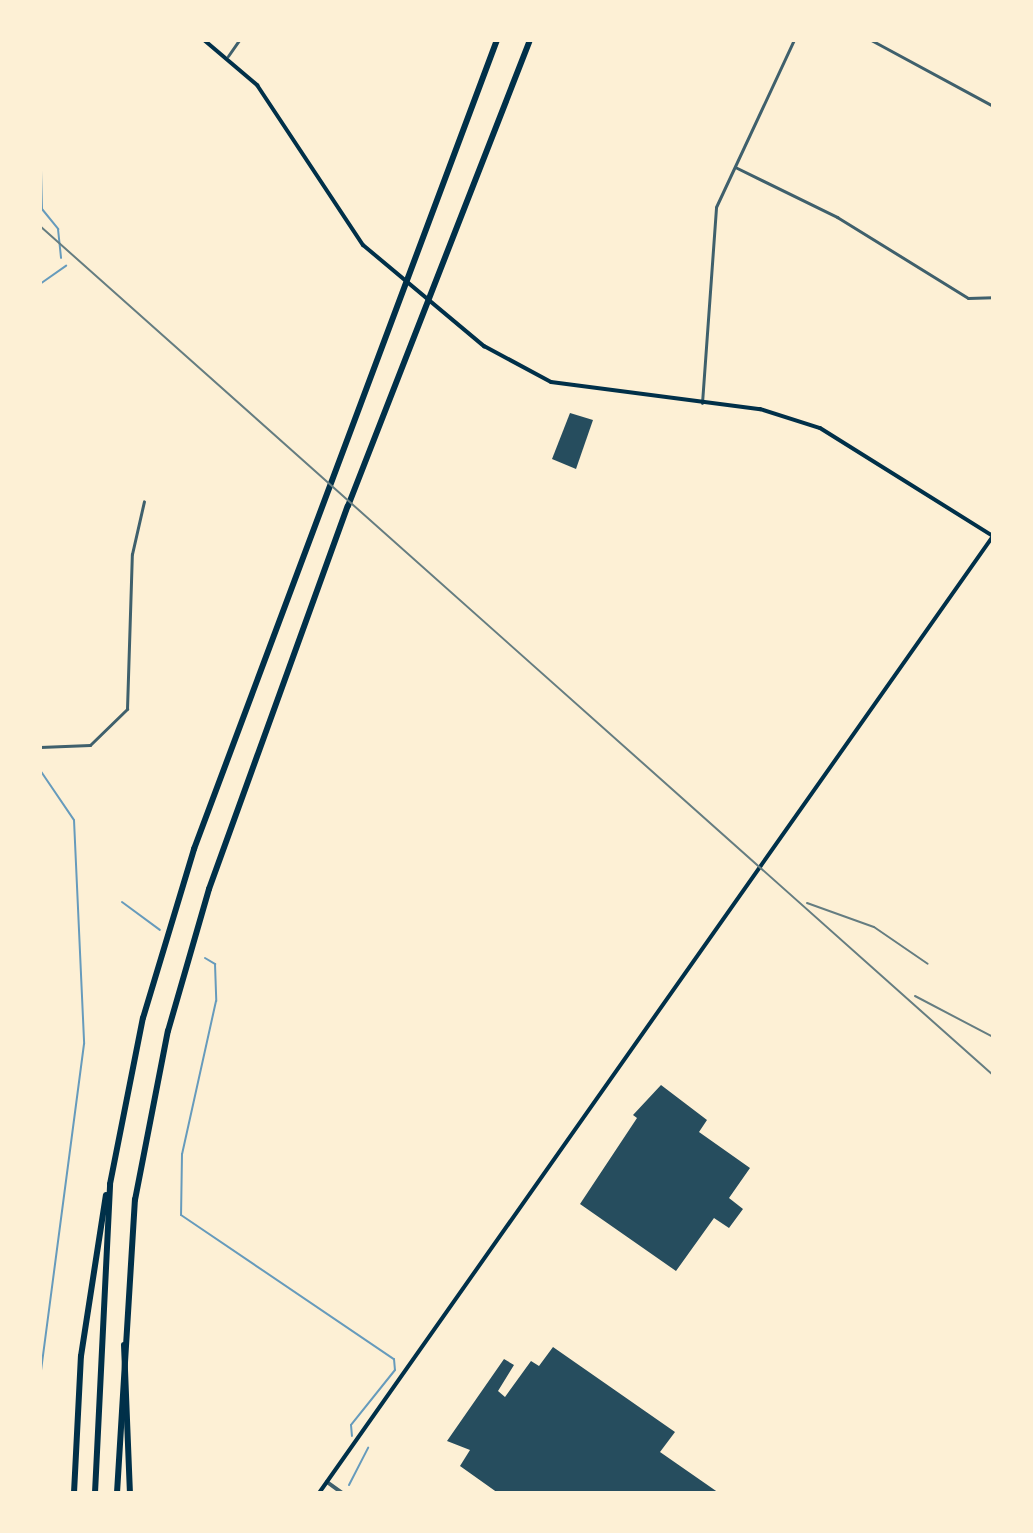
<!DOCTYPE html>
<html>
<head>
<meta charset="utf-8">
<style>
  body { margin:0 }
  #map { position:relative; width:1033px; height:1533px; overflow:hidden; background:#fdf0d5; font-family:"PT Sans",sans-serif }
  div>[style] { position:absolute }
  .stream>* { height:2px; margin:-1px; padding:0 1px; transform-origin:1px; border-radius:1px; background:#669bbc }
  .building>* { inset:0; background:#264d5e }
  .minor>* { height:3px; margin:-1.5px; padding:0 1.5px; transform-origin:1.5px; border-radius:1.5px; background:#3f606c }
  .tertiary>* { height:4px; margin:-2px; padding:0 2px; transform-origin:2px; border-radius:2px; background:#3f606c }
  .secondary>* { height:4px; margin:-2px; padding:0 2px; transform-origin:2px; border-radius:2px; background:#003049 }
  .motorway>* { height:6px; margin:-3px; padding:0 3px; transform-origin:3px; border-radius:3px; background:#003049 }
  .rail>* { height:2px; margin:-1px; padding:0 1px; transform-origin:1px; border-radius:1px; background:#657d81 }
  span { translate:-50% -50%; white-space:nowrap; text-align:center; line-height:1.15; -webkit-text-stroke:8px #fdf0d5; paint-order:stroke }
  .frame { position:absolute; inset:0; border:42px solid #fdf0d5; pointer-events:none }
</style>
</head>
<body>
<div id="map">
  <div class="stream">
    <i style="left:40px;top:132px;width:77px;rotate:88.5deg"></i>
    <i style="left:42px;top:209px;width:26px;rotate:51deg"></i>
    <i style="left:58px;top:229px;width:29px;rotate:84deg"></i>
    <i style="left:40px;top:284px;width:32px;rotate:-35deg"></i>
    <i style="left:40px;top:770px;width:60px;rotate:55.8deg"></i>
    <i style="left:74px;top:820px;width:224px;rotate:87.4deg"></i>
    <i style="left:84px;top:1044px;width:335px;rotate:97.5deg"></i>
    <i style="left:122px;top:902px;width:47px;rotate:36.4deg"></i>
    <i style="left:205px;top:958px;width:12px;rotate:31deg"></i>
    <i style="left:215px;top:964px;width:37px;rotate:88deg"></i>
    <i style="left:216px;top:1001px;width:157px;rotate:102.5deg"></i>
    <i style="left:182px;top:1154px;width:61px;rotate:90.9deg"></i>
    <i style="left:181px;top:1215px;width:257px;rotate:34.1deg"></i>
    <i style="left:394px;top:1359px;width:11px;rotate:85deg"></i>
    <i style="left:395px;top:1370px;width:70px;rotate:128.7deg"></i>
    <i style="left:351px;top:1425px;width:11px;rotate:85deg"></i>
    <i style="left:40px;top:1485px;width:8px;rotate:90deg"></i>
    <i style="left:349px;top:1485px;width:42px;rotate:-62.8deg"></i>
  </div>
  <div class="building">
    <i style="clip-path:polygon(570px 413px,593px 420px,576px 469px,552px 459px)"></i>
    <i style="clip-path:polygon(661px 1085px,707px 1120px,699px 1132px,750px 1168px,729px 1198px,743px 1209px,729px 1228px,714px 1218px,676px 1271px,580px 1204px,637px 1118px,633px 1115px)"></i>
    <i style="clip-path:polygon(553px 1347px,675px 1432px,660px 1452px,719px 1493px,498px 1493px,460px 1466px,470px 1450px,447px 1441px,504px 1359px,514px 1365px,498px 1391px,505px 1397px,531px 1361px,539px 1366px)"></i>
  </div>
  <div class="minor">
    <i style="left:871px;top:40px;width:139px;rotate:28.4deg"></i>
    <i style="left:228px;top:56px;width:19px;rotate:-55deg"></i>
    <i style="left:735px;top:167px;width:114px;rotate:26.1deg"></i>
    <i style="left:837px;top:217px;width:154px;rotate:31.7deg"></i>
    <i style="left:968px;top:298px;width:25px;rotate:-2deg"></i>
    <i style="left:702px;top:403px;width:196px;rotate:-85.9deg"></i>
    <i style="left:716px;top:207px;width:184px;rotate:-65deg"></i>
    <i style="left:40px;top:747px;width:50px;rotate:-2.3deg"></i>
    <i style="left:90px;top:745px;width:52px;rotate:-44.2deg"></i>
    <i style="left:127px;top:709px;width:155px;rotate:-88.2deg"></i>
    <i style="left:132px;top:554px;width:54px;rotate:-77.2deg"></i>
  </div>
  <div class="tertiary">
    <i style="left:327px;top:1482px;width:19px;rotate:36deg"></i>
  </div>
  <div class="secondary">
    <i style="left:204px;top:40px;width:70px;rotate:40.3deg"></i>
    <i style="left:257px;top:85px;width:192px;rotate:56.5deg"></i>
    <i style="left:363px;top:245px;width:158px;rotate:39.9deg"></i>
    <i style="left:484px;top:346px;width:76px;rotate:28.2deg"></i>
    <i style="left:551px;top:382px;width:211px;rotate:7.4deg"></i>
    <i style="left:760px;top:409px;width:63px;rotate:17.6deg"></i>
    <i style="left:820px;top:428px;width:204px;rotate:32deg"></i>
    <i style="left:319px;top:1493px;width:1171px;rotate:-54.84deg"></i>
  </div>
  <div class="motorway">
    <i style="left:124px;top:1345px;width:148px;rotate:87.7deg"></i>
    <i style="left:74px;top:1493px;width:137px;rotate:-87.1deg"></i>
    <i style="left:81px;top:1356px;width:163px;rotate:-81.2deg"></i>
    <i style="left:95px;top:1493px;width:309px;rotate:-87.2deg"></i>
    <i style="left:110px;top:1184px;width:169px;rotate:-78.8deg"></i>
    <i style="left:143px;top:1018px;width:177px;rotate:-73.2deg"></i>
    <i style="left:194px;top:849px;width:864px;rotate:-69.47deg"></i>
    <i style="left:117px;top:1493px;width:294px;rotate:-86.5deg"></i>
    <i style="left:135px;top:1200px;width:172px;rotate:-79deg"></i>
    <i style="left:168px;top:1031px;width:148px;rotate:-73.9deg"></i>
    <i style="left:209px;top:889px;width:407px;rotate:-70.1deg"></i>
    <i style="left:348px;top:506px;width:500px;rotate:-68.67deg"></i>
  </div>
  <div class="rail">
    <i style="left:40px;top:226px;width:1276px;rotate:41.7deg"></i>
    <i style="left:807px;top:903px;width:71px;rotate:19.7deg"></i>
    <i style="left:874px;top:927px;width:65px;rotate:34.4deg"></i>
    <i style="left:915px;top:996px;width:88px;rotate:27.7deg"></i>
  </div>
  <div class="frame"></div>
</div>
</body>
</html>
